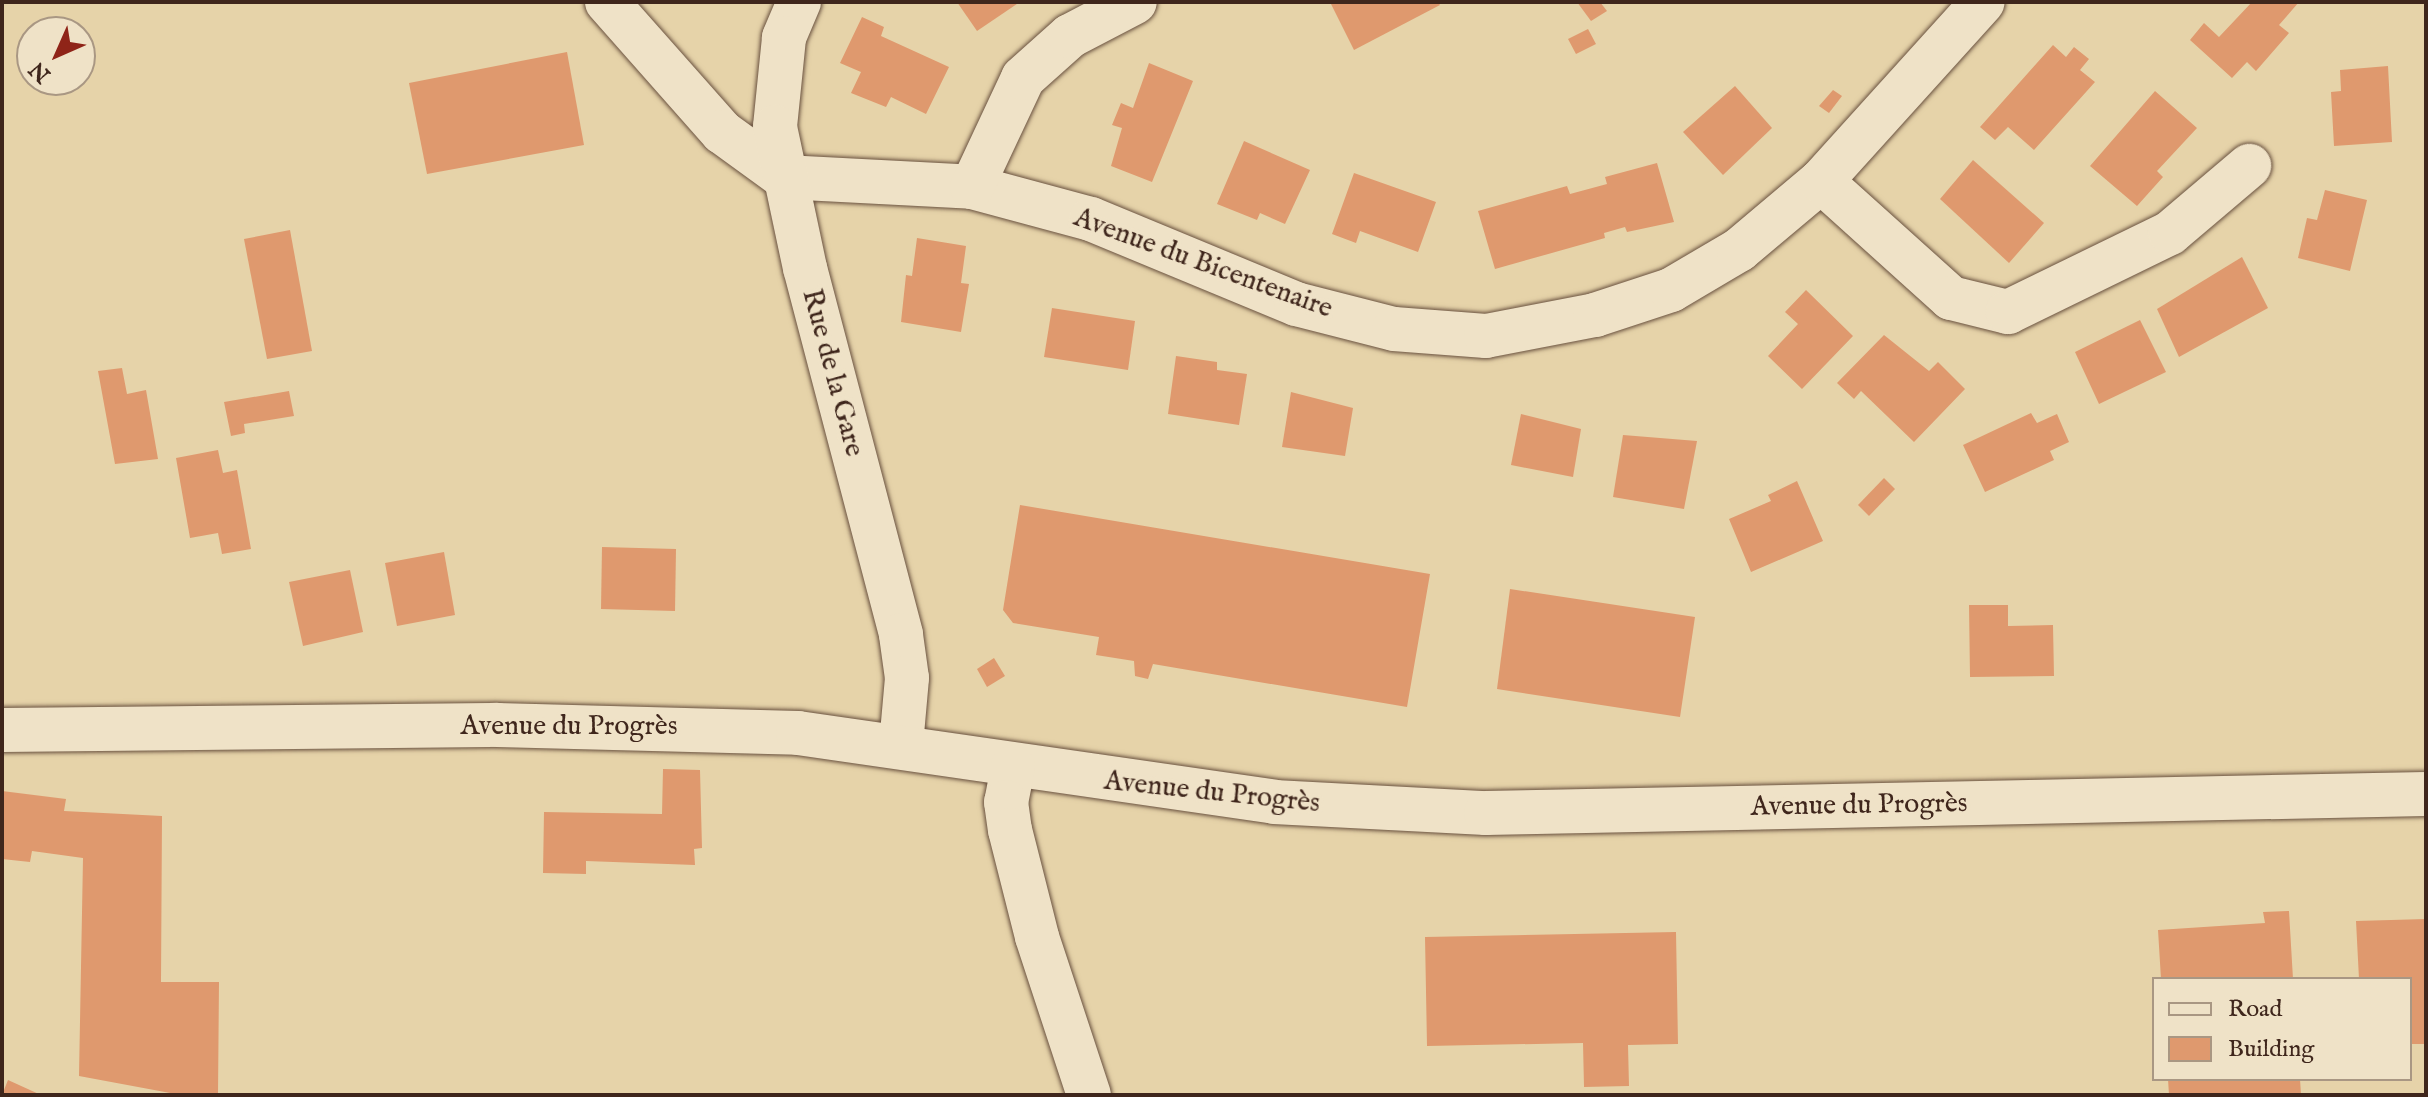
<!DOCTYPE html>
<html>
<head>
<meta charset="utf-8">
<style>
  body { margin:0 }
  #map { position:relative; width:2428px; height:1097px; overflow:hidden; background:#e6d3a9; font-family:"IM FELL English",serif }
  div>[style] { position:absolute }
  .building>* { inset:0; background:#df996e }
  .roads { filter:drop-shadow(0 0 2px #69513f) drop-shadow(0 0 2px #69513f) }
  .minor>* { height:44px; margin:-22px; padding:0 22px; transform-origin:22px; border-radius:22px; background:#efe2c7 }
  span { translate:-50% -50%; white-space:nowrap; text-align:center; line-height:1.15; -webkit-text-stroke:8px #efe2c7; paint-order:stroke }
  .street-label { font-size:28px; color:#3f261c }
  .frame { position:absolute; inset:0; border:4px solid #3f261c; pointer-events:none }
  .legend { position:absolute; left:2152px; top:977px; width:260px; height:104px; box-sizing:border-box; background:#efe2c7; border:2px solid #a99783; margin:0; padding:10px 14px; list-style:none; font-size:24px; color:#3f261c }
  .legend li { display:flex; align-items:center; gap:16px; height:40px }
  .legend b { width:40px; border:2px solid #a99783 }
  .north { position:absolute; left:16px; top:16px; width:80px; height:80px; box-sizing:border-box; background:#efe2c7; border:2px solid #a99783; border-radius:50%; rotate:225deg; font-size:22px; font-weight:700; line-height:32px; text-align:center; color:#3f261c }
  .north::after { content:''; display:block; margin:auto; width:28px; height:36px; background:#8f2418; clip-path:polygon(50% 0,100% 100%,50% 72%,0 100%) }
</style>
</head>
<body>
<div id="map">
  <div class="building">
    <i style="clip-path:polygon(957px 2px,1020px 2px,977px 31px)"></i>
    <i style="clip-path:polygon(1330px 2px,1438px 2px,1440px 5px,1354px 50px)"></i>
    <i style="clip-path:polygon(1577px 2px,1600px 2px,1607px 11px,1591px 21px)"></i>
    <i style="clip-path:polygon(2252px 2px,2299px 2px,2279px 25px,2289px 33px,2256px 71px,2247px 62px,2232px 78px,2190px 40px,2204px 23px,2219px 37px)"></i>
    <i style="clip-path:polygon(862px 17px,884px 27px,881px 36px,949px 67px,926px 114px,891px 97px,886px 107px,851px 93px,861px 72px,840px 63px)"></i>
    <i style="clip-path:polygon(1588px 29px,1596px 44px,1576px 54px,1568px 39px)"></i>
    <i style="clip-path:polygon(2053px 45px,2066px 57px,2074px 47px,2089px 59px,2080px 70px,2095px 82px,2034px 150px,2008px 127px,1995px 140px,1980px 127px)"></i>
    <i style="clip-path:polygon(567px 52px,584px 145px,427px 174px,409px 83px)"></i>
    <i style="clip-path:polygon(1149px 63px,1193px 81px,1152px 182px,1111px 166px,1122px 128px,1112px 125px,1121px 103px,1133px 108px)"></i>
    <i style="clip-path:polygon(2388px 66px,2392px 142px,2334px 146px,2331px 92px,2341px 91px,2340px 70px)"></i>
    <i style="clip-path:polygon(1735px 86px,1772px 128px,1723px 175px,1683px 132px)"></i>
    <i style="clip-path:polygon(1833px 90px,1842px 96px,1829px 113px,1819px 106px)"></i>
    <i style="clip-path:polygon(2155px 91px,2197px 128px,2157px 171px,2163px 177px,2137px 206px,2090px 166px)"></i>
    <i style="clip-path:polygon(1244px 141px,1310px 170px,1285px 224px,1260px 213px,1257px 220px,1217px 204px)"></i>
    <i style="clip-path:polygon(1973px 160px,2044px 223px,2009px 263px,1940px 199px)"></i>
    <i style="clip-path:polygon(1657px 163px,1674px 222px,1627px 232px,1625px 227px,1604px 233px,1605px 238px,1495px 269px,1478px 211px,1567px 186px,1570px 194px,1607px 184px,1605px 177px)"></i>
    <i style="clip-path:polygon(1354px 173px,1436px 202px,1418px 252px,1360px 231px,1356px 243px,1332px 234px)"></i>
    <i style="clip-path:polygon(2325px 190px,2367px 200px,2350px 271px,2298px 258px,2307px 218px,2317px 220px)"></i>
    <i style="clip-path:polygon(290px 230px,312px 351px,267px 359px,244px 239px)"></i>
    <i style="clip-path:polygon(917px 238px,966px 246px,961px 283px,969px 284px,961px 332px,901px 322px,906px 275px,912px 276px)"></i>
    <i style="clip-path:polygon(2242px 257px,2268px 308px,2179px 357px,2157px 309px)"></i>
    <i style="clip-path:polygon(1806px 290px,1853px 336px,1802px 389px,1768px 356px,1798px 324px,1785px 312px)"></i>
    <i style="clip-path:polygon(1052px 308px,1135px 321px,1128px 370px,1044px 357px)"></i>
    <i style="clip-path:polygon(2140px 320px,2166px 372px,2099px 404px,2075px 352px)"></i>
    <i style="clip-path:polygon(1884px 335px,1929px 371px,1938px 362px,1965px 389px,1914px 442px,1861px 391px,1854px 399px,1837px 383px)"></i>
    <i style="clip-path:polygon(1176px 356px,1217px 362px,1217px 370px,1247px 374px,1239px 425px,1168px 414px)"></i>
    <i style="clip-path:polygon(122px 368px,127px 394px,146px 390px,158px 459px,115px 464px,98px 371px)"></i>
    <i style="clip-path:polygon(289px 391px,294px 416px,244px 424px,245px 433px,231px 436px,224px 402px)"></i>
    <i style="clip-path:polygon(1291px 392px,1353px 408px,1345px 456px,1282px 447px)"></i>
    <i style="clip-path:polygon(2031px 413px,2037px 423px,2057px 414px,2069px 442px,2050px 451px,2054px 460px,1985px 492px,1963px 445px)"></i>
    <i style="clip-path:polygon(1521px 414px,1581px 429px,1573px 477px,1511px 465px)"></i>
    <i style="clip-path:polygon(1623px 435px,1697px 441px,1684px 509px,1613px 497px)"></i>
    <i style="clip-path:polygon(218px 450px,223px 473px,237px 470px,251px 549px,222px 554px,218px 533px,190px 538px,176px 458px)"></i>
    <i style="clip-path:polygon(1884px 478px,1895px 489px,1869px 516px,1858px 505px)"></i>
    <i style="clip-path:polygon(1797px 481px,1823px 541px,1751px 572px,1729px 519px,1771px 501px,1768px 495px)"></i>
    <i style="clip-path:polygon(1020px 505px,1430px 574px,1407px 707px,1153px 664px,1148px 679px,1135px 676px,1134px 661px,1096px 655px,1099px 637px,1013px 623px,1003px 610px)"></i>
    <i style="clip-path:polygon(602px 547px,676px 549px,675px 611px,601px 609px)"></i>
    <i style="clip-path:polygon(444px 552px,455px 615px,397px 626px,385px 563px)"></i>
    <i style="clip-path:polygon(350px 570px,363px 632px,303px 646px,289px 582px)"></i>
    <i style="clip-path:polygon(1510px 589px,1695px 617px,1680px 717px,1497px 689px)"></i>
    <i style="clip-path:polygon(1969px 605px,2008px 605px,2008px 626px,2053px 625px,2054px 676px,1970px 677px)"></i>
    <i style="clip-path:polygon(994px 658px,1005px 676px,987px 687px,977px 669px)"></i>
    <i style="clip-path:polygon(663px 769px,700px 770px,702px 848px,694px 849px,695px 865px,586px 861px,586px 874px,543px 873px,544px 812px,662px 814px)"></i>
    <i style="clip-path:polygon(2px 791px,66px 799px,64px 811px,162px 816px,161px 982px,219px 982px,218px 1095px,181px 1095px,79px 1076px,83px 858px,32px 851px,30px 862px,2px 859px)"></i>
    <i style="clip-path:polygon(2289px 911px,2293px 979px,2161px 979px,2158px 930px,2265px 923px,2263px 912px)"></i>
    <i style="clip-path:polygon(2426px 919px,2426px 1044px,2410px 1044px,2410px 979px,2359px 979px,2356px 921px)"></i>
    <i style="clip-path:polygon(1676px 932px,1678px 1044px,1628px 1045px,1629px 1086px,1584px 1087px,1583px 1043px,1427px 1046px,1425px 937px)"></i>
    <i style="clip-path:polygon(2168px 1079px,2300px 1079px,2301px 1095px,2169px 1095px)"></i>
    <i style="clip-path:polygon(8px 1080px,41px 1095px,2px 1095px)"></i>
  </div>
  <div class="roads">
    <div class="minor">
      <i style="left:607px;top:2px;width:174px;rotate:48.5deg"></i>
      <i style="left:722px;top:132px;width:77px;rotate:36deg"></i>
      <i style="left:784px;top:177px;width:188px;rotate:3deg"></i>
      <i style="left:972px;top:187px;width:123px;rotate:15.1deg"></i>
      <i style="left:1091px;top:219px;width:222px;rotate:22.5deg"></i>
      <i style="left:1296px;top:304px;width:101px;rotate:14.3deg"></i>
      <i style="left:1394px;top:329px;width:92px;rotate:4.4deg"></i>
      <i style="left:1486px;top:336px;width:111px;rotate:-10.9deg"></i>
      <i style="left:1595px;top:315px;width:80px;rotate:-18.2deg"></i>
      <i style="left:1671px;top:290px;width:79px;rotate:-30.5deg"></i>
      <i style="left:1739px;top:250px;width:107px;rotate:-40.1deg"></i>
      <i style="left:1821px;top:181px;width:241px;rotate:-47.9deg"></i>
      <i style="left:799px;top:2px;width:39px;rotate:113deg"></i>
      <i style="left:784px;top:38px;width:89px;rotate:95.8deg"></i>
      <i style="left:775px;top:127px;width:144px;rotate:78deg"></i>
      <i style="left:805px;top:268px;width:379px;rotate:75.3deg"></i>
      <i style="left:901px;top:635px;width:43px;rotate:82.1deg"></i>
      <i style="left:907px;top:678px;width:67px;rotate:95.1deg"></i>
      <i style="left:1821px;top:181px;width:175px;rotate:42deg"></i>
      <i style="left:1951px;top:298px;width:59px;rotate:13.8deg"></i>
      <i style="left:2008px;top:312px;width:180px;rotate:-26deg"></i>
      <i style="left:2170px;top:233px;width:104px;rotate:-40.3deg"></i>
      <i style="left:972px;top:187px;width:120px;rotate:-64.9deg"></i>
      <i style="left:1023px;top:78px;width:63px;rotate:-41.8deg"></i>
      <i style="left:1070px;top:36px;width:73px;rotate:-27.6deg"></i>
      <i style="left:2px;top:730px;width:495px;rotate:-0.6deg"></i>
      <i style="left:497px;top:725px;width:301px;rotate:1.5deg"></i>
      <i style="left:798px;top:733px;width:481px;rotate:8.2deg"></i>
      <i style="left:1274px;top:802px;width:212px;rotate:3deg"></i>
      <i style="left:1486px;top:813px;width:940px;rotate:-1.16deg"></i>
      <i style="left:1013px;top:767px;width:36px;rotate:101deg"></i>
      <i style="left:1006px;top:802px;width:28px;rotate:82deg"></i>
      <i style="left:1010px;top:830px;width:110px;rotate:75.8deg"></i>
      <i style="left:1037px;top:937px;width:166px;rotate:71.8deg"></i>
    </div>
  </div>
  <div class="street-label">
    <span style="left:1203px;top:264px;rotate:20deg">Avenue du Bicentenaire</span>
    <span style="left:832px;top:373px;rotate:75deg">Rue de la Gare</span>
    <span style="left:569px;top:727px">Avenue du Progrès</span>
    <span style="left:1212px;top:793px;rotate:6deg">Avenue du Progrès</span>
    <span style="left:1859px;top:806px;rotate:-1deg">Avenue du Progrès</span>
  </div>
  <div class="frame"></div>
  <ul class="legend">
  <li><b style="height:10px;background:#efe2c7"></b>Road</li>
  <li><b style="height:22px;background:#df996e"></b>Building</li>
  </ul>
  <div class="north">N</div>
</div>
</body>
</html>
